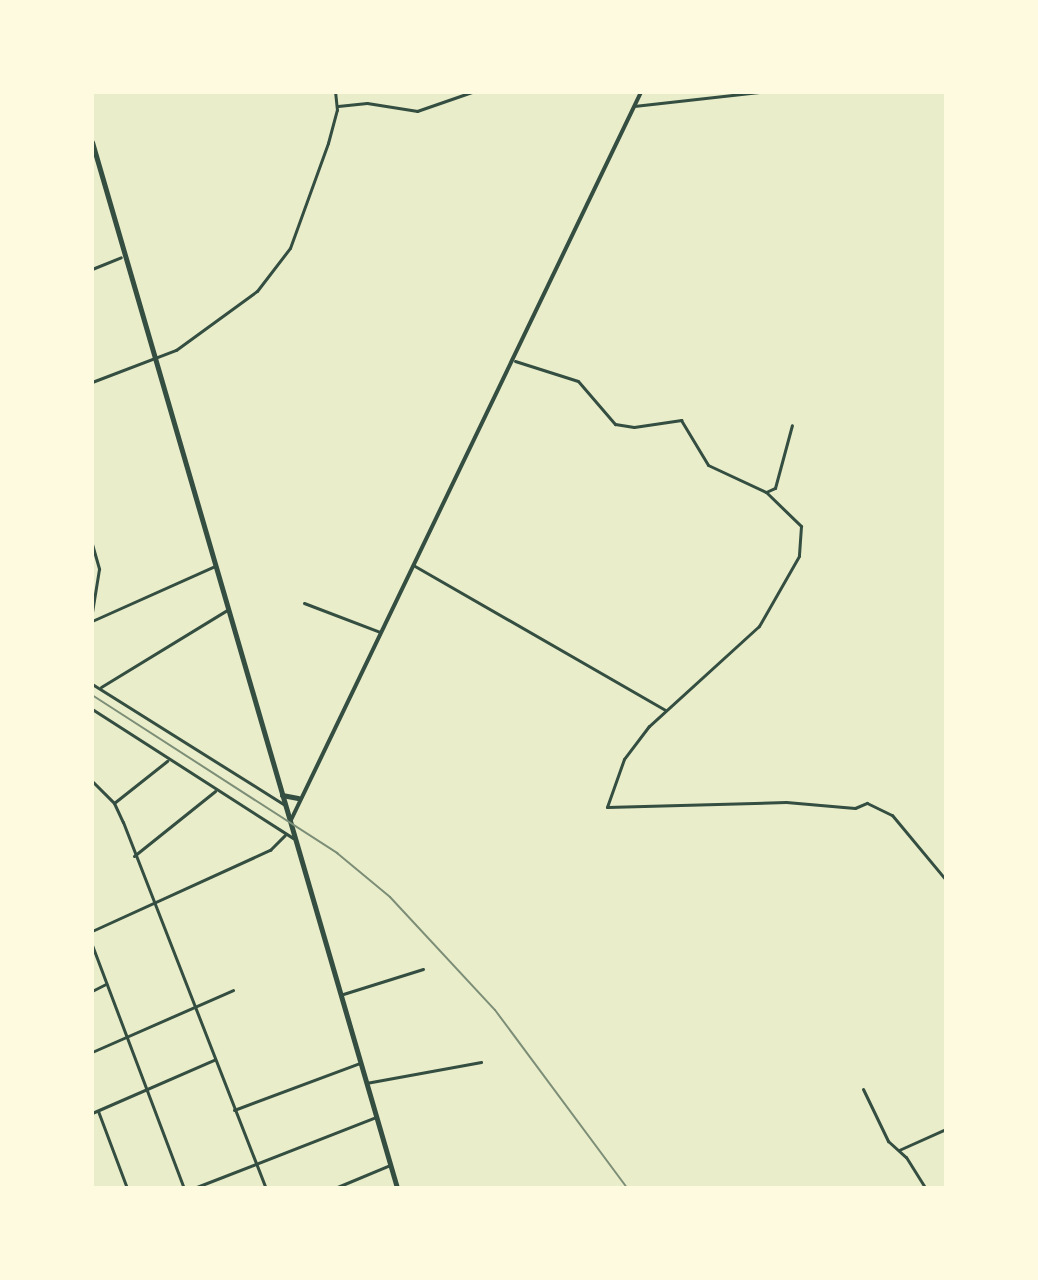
<!DOCTYPE html>
<html>
<head>
<meta charset="utf-8">
<style>
  body { margin:0 }
  #map { position:relative; width:1038px; height:1280px; overflow:hidden; background:#e9edc9; font-family:Quicksand,sans-serif }
  div>[style] { position:absolute }
  .minor>* { height:3px; margin:-1.5px; padding:0 1.5px; transform-origin:1.5px; border-radius:1.5px; background:#344e41 }
  .tertiary>* { height:4px; margin:-2px; padding:0 2px; transform-origin:2px; border-radius:2px; background:#344e41 }
  .secondary>* { height:5px; margin:-2.5px; padding:0 2.5px; transform-origin:2.5px; border-radius:2.5px; background:#344e41 }
  .primary>* { height:5px; margin:-2.5px; padding:0 2.5px; transform-origin:2.5px; border-radius:2.5px; background:#344e41 }
  .rail>* { height:2px; margin:-1px; padding:0 1px; transform-origin:1px; border-radius:1px; background:#7c8e77 }
  span { translate:-50% -50%; white-space:nowrap; text-align:center; line-height:1.15; -webkit-text-stroke:6px #fefae0; paint-order:stroke }
  .frame { position:absolute; inset:0; border:94px solid #fefae0; pointer-events:none }
</style>
</head>
<body>
<div id="map">
  <div class="minor">
    <i style="left:338px;top:106px;width:29px;rotate:-6deg"></i>
    <i style="left:367px;top:103px;width:51px;rotate:9.1deg"></i>
    <i style="left:417px;top:111px;width:58px;rotate:-19.1deg"></i>
    <i style="left:634px;top:106px;width:126px;rotate:-6.4deg"></i>
    <i style="left:92px;top:269px;width:31px;rotate:-22deg"></i>
    <i style="left:515px;top:361px;width:66px;rotate:17.6deg"></i>
    <i style="left:578px;top:381px;width:57px;rotate:49.3deg"></i>
    <i style="left:615px;top:424px;width:19px;rotate:9deg"></i>
    <i style="left:634px;top:427px;width:48px;rotate:-8.5deg"></i>
    <i style="left:681px;top:420px;width:52px;rotate:59deg"></i>
    <i style="left:708px;top:465px;width:64px;rotate:25deg"></i>
    <i style="left:766px;top:492px;width:10px;rotate:-24deg"></i>
    <i style="left:775px;top:488px;width:65px;rotate:-74.9deg"></i>
    <i style="left:92px;top:382px;width:90px;rotate:-20.9deg"></i>
    <i style="left:176px;top:350px;width:100px;rotate:-36.1deg"></i>
    <i style="left:257px;top:291px;width:54px;rotate:-52.5deg"></i>
    <i style="left:290px;top:248px;width:112px;rotate:-70.1deg"></i>
    <i style="left:328px;top:143px;width:34px;rotate:-75deg"></i>
    <i style="left:337px;top:110px;width:18px;rotate:-96deg"></i>
    <i style="left:766px;top:492px;width:49px;rotate:44.2deg"></i>
    <i style="left:801px;top:526px;width:30px;rotate:94deg"></i>
    <i style="left:799px;top:556px;width:81px;rotate:119.7deg"></i>
    <i style="left:759px;top:626px;width:149px;rotate:137.7deg"></i>
    <i style="left:649px;top:726px;width:41px;rotate:127.1deg"></i>
    <i style="left:624px;top:759px;width:51px;rotate:109.5deg"></i>
    <i style="left:607px;top:807px;width:179px;rotate:-1.6deg"></i>
    <i style="left:786px;top:802px;width:69px;rotate:5deg"></i>
    <i style="left:855px;top:808px;width:13px;rotate:-23deg"></i>
    <i style="left:867px;top:803px;width:28px;rotate:26deg"></i>
    <i style="left:892px;top:815px;width:85px;rotate:50.3deg"></i>
    <i style="left:92px;top:544px;width:26px;rotate:74deg"></i>
    <i style="left:99px;top:569px;width:44px;rotate:99.2deg"></i>
    <i style="left:413px;top:565px;width:291px;rotate:29.9deg"></i>
    <i style="left:304px;top:603px;width:81px;rotate:20.9deg"></i>
    <i style="left:92px;top:621px;width:135px;rotate:-24.1deg"></i>
    <i style="left:92px;top:684px;width:228px;rotate:32.1deg"></i>
    <i style="left:101px;top:687px;width:148px;rotate:-31.4deg"></i>
    <i style="left:92px;top:709px;width:239px;rotate:32.7deg"></i>
    <i style="left:92px;top:781px;width:31px;rotate:45deg"></i>
    <i style="left:114px;top:803px;width:21px;rotate:65deg"></i>
    <i style="left:123px;top:822px;width:393px;rotate:68.7deg"></i>
    <i style="left:114px;top:803px;width:68px;rotate:-38.4deg"></i>
    <i style="left:134px;top:856px;width:104px;rotate:-38.7deg"></i>
    <i style="left:92px;top:931px;width:196px;rotate:-24.5deg"></i>
    <i style="left:270px;top:850px;width:21px;rotate:-45deg"></i>
    <i style="left:92px;top:945px;width:260px;rotate:69.3deg"></i>
    <i style="left:92px;top:991px;width:16px;rotate:-27deg"></i>
    <i style="left:340px;top:995px;width:87px;rotate:-17.4deg"></i>
    <i style="left:92px;top:1052px;width:154px;rotate:-23.7deg"></i>
    <i style="left:366px;top:1083px;width:117px;rotate:-10.3deg"></i>
    <i style="left:863px;top:1089px;width:58px;rotate:64.3deg"></i>
    <i style="left:888px;top:1141px;width:24px;rotate:42deg"></i>
    <i style="left:906px;top:1157px;width:36px;rotate:58deg"></i>
    <i style="left:234px;top:1110px;width:134px;rotate:-20.5deg"></i>
    <i style="left:98px;top:1111px;width:82px;rotate:69.4deg"></i>
    <i style="left:92px;top:1113px;width:133px;rotate:-23.5deg"></i>
    <i style="left:899px;top:1150px;width:51px;rotate:-24.1deg"></i>
    <i style="left:194px;top:1188px;width:195px;rotate:-21.3deg"></i>
    <i style="left:335px;top:1188px;width:60px;rotate:-22.7deg"></i>
  </div>
  <div class="tertiary">
    <i style="left:291px;top:820px;width:808px;rotate:-64.32deg"></i>
  </div>
  <div class="secondary">
    <i style="left:282px;top:795px;width:16px;rotate:11deg"></i>
  </div>
  <div class="primary">
    <i style="left:92px;top:142px;width:1090px;rotate:73.74deg"></i>
  </div>
  <div class="rail">
    <i style="left:92px;top:695px;width:292px;rotate:32.8deg"></i>
    <i style="left:337px;top:853px;width:69px;rotate:39.7deg"></i>
    <i style="left:390px;top:897px;width:154px;rotate:47.1deg"></i>
    <i style="left:495px;top:1010px;width:222px;rotate:53.4deg"></i>
  </div>
  <div class="frame"></div>
</div>
</body>
</html>
